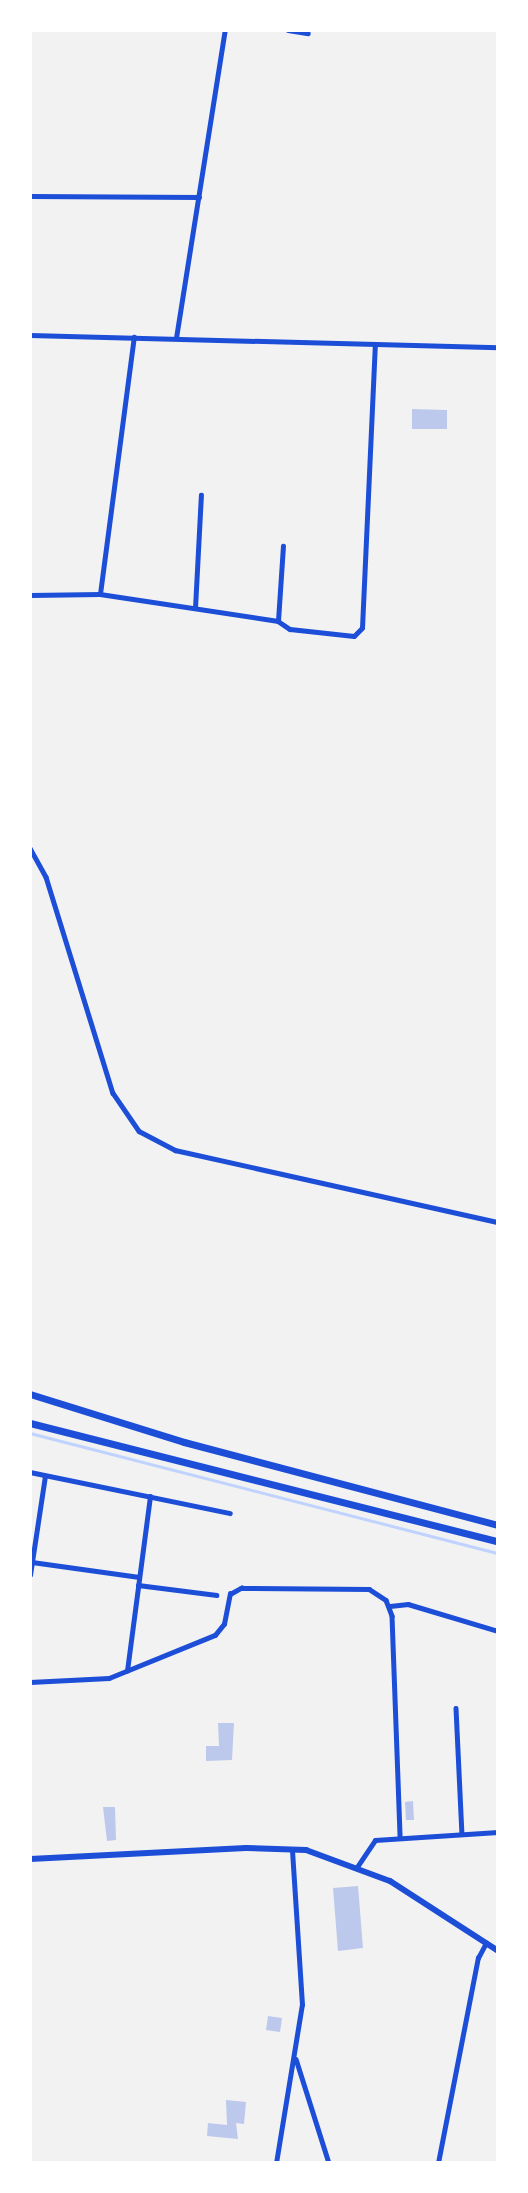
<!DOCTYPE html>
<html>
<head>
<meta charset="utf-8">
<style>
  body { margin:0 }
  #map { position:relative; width:528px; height:2193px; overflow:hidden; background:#f2f2f2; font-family:Overpass,sans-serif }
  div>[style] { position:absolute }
  .stream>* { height:2.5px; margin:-1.25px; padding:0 1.25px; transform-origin:1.25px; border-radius:1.25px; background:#bfd3fe }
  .building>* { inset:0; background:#bdc9ec }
  .minor>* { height:4.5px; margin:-2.25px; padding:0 2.25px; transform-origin:2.25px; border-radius:2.25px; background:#1d4ed8 }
  .secondary>* { height:6px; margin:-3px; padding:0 3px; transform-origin:3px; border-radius:3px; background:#1d4ed8 }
  .primary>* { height:7px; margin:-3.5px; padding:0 3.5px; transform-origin:3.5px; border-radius:3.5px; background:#1d4ed8 }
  span { translate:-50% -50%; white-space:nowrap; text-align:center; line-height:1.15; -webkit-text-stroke:7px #fff; paint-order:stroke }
  .frame { position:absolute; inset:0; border:32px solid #fff; pointer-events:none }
</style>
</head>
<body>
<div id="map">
  <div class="stream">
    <i style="left:30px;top:1433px;width:483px;rotate:14.4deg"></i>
  </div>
  <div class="building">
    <i style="clip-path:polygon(412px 409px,447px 410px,447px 429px,412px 429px)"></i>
    <i style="clip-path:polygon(218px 1723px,234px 1723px,232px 1760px,206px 1761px,206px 1746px,219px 1746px)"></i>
    <i style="clip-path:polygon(413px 1801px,414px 1820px,406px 1820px,405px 1802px)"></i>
    <i style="clip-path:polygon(103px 1807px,115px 1807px,116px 1840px,107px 1841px)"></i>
    <i style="clip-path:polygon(358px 1886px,363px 1948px,338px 1951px,333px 1888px)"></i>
    <i style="clip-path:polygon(268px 2016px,282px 2018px,280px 2032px,266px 2030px)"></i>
    <i style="clip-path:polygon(226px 2100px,246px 2102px,244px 2124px,236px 2123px,238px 2139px,207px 2136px,208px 2123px,227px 2125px)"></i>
  </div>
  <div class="minor">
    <i style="left:288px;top:30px;width:20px;rotate:9deg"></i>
    <i style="left:30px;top:196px;width:169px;rotate:0.3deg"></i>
    <i style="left:30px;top:335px;width:468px;rotate:1.5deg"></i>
    <i style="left:176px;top:338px;width:312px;rotate:-81deg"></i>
    <i style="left:100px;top:594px;width:259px;rotate:-82.5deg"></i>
    <i style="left:30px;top:595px;width:70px;rotate:-0.8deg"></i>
    <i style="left:100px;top:594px;width:180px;rotate:8.6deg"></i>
    <i style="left:278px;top:621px;width:14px;rotate:34deg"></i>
    <i style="left:290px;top:629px;width:64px;rotate:6.2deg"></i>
    <i style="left:354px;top:636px;width:11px;rotate:-45deg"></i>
    <i style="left:362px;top:628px;width:282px;rotate:-87.4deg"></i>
    <i style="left:195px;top:608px;width:113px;rotate:-87deg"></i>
    <i style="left:278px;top:621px;width:75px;rotate:-86.2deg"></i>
    <i style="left:30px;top:848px;width:33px;rotate:61deg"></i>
    <i style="left:46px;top:877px;width:226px;rotate:72.8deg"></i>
    <i style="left:113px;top:1093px;width:46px;rotate:55.6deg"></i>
    <i style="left:139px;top:1131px;width:41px;rotate:27.8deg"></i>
    <i style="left:175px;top:1150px;width:331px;rotate:12.6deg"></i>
    <i style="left:30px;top:1472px;width:204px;rotate:11.6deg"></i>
    <i style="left:32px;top:1562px;width:108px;rotate:8deg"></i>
    <i style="left:30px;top:1575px;width:100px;rotate:-81.4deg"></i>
    <i style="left:138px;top:1585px;width:79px;rotate:7.3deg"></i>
    <i style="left:390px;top:1606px;width:18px;rotate:-6deg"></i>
    <i style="left:408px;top:1604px;width:94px;rotate:16.7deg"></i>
    <i style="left:127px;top:1671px;width:176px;rotate:-82.5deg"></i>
    <i style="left:30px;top:1682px;width:79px;rotate:-2.9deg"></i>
    <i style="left:109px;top:1678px;width:114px;rotate:-22.1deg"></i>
    <i style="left:215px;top:1635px;width:14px;rotate:-51deg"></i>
    <i style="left:224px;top:1624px;width:31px;rotate:-79deg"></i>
    <i style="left:230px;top:1594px;width:13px;rotate:-29deg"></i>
    <i style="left:241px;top:1588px;width:128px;rotate:0.4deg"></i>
    <i style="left:369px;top:1589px;width:20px;rotate:33deg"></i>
    <i style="left:386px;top:1600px;width:17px;rotate:69deg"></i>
    <i style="left:392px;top:1616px;width:220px;rotate:87.9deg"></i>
    <i style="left:456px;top:1708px;width:125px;rotate:87.3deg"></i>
    <i style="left:357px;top:1867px;width:32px;rotate:-56deg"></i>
    <i style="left:375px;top:1840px;width:123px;rotate:-3.7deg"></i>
    <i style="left:296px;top:2059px;width:109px;rotate:72.4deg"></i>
    <i style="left:276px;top:2163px;width:160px;rotate:-80.7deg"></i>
    <i style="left:302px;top:2005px;width:155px;rotate:-93.7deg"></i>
    <i style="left:438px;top:2163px;width:209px;rotate:-79deg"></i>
    <i style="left:478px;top:1958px;width:17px;rotate:-62deg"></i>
  </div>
  <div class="secondary">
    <i style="left:30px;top:1859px;width:216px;rotate:-2.9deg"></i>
    <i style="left:246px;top:1848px;width:60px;rotate:1.9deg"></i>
    <i style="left:306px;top:1850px;width:90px;rotate:20.3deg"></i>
    <i style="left:390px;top:1881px;width:129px;rotate:32.9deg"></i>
  </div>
  <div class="primary">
    <i style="left:30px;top:1394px;width:161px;rotate:17.3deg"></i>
    <i style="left:184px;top:1442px;width:325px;rotate:14.8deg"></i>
    <i style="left:30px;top:1423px;width:483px;rotate:14.2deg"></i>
  </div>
  <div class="frame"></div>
</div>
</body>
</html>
